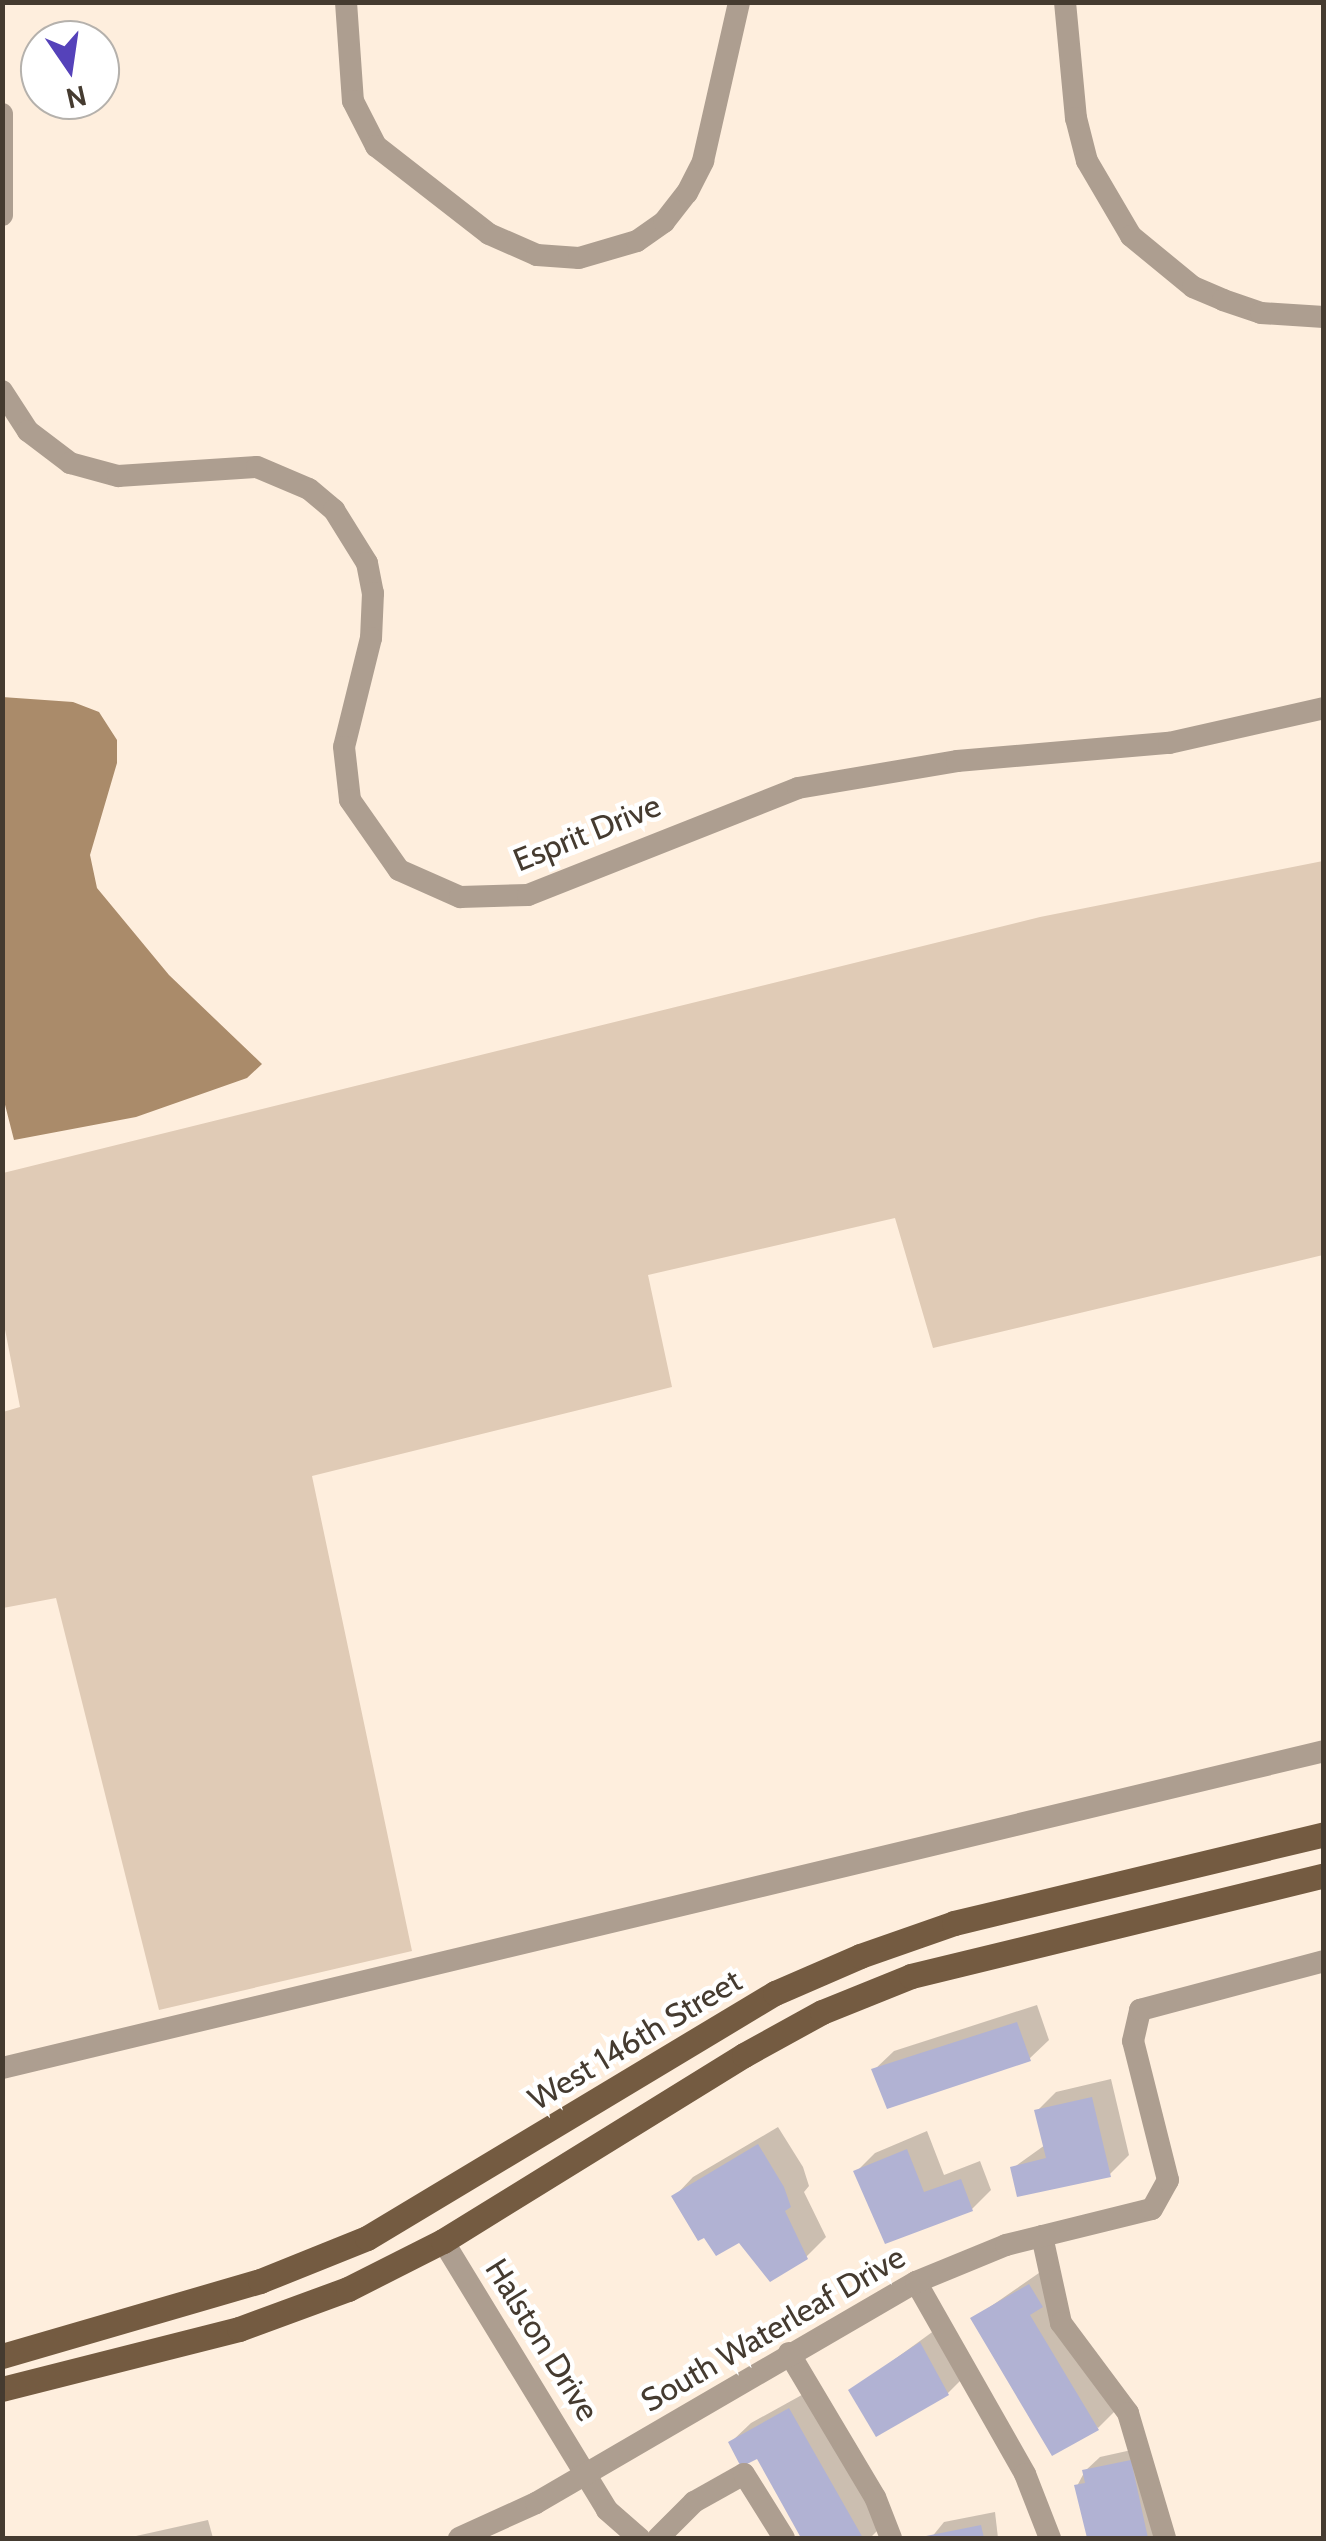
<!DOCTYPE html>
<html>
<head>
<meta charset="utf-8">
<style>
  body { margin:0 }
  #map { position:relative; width:1326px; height:2541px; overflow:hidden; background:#feeedd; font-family:Cabin,sans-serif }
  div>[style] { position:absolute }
  .green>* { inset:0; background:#e0cbb6 }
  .water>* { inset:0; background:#aa8b6a }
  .shadow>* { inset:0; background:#0003 }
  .building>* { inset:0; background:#b1b2d3 }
  .minor>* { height:22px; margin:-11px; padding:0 11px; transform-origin:11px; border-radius:11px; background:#ad9e90 }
  .major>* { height:25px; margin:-12.5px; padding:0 12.5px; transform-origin:12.5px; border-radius:12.5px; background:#745b41 }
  span { translate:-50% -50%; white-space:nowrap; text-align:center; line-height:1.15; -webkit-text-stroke:9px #fff; paint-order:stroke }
  .street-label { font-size:32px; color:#453b30 }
  .frame { position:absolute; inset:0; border:5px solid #453b30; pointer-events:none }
  .north { position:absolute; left:20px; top:20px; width:100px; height:100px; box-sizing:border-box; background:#fff; border:2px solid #b5b1ac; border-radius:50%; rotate:167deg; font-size:28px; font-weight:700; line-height:40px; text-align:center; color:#453b30 }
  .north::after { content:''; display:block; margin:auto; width:35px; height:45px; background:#5542ba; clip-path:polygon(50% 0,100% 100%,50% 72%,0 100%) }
</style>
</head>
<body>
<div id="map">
  <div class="green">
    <i style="clip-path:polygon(1323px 861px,1323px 1255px,933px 1348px,895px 1218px,648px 1275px,672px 1387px,312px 1476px,412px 1951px,159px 2010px,56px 1598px,3px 1608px,3px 1412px,20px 1407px,3px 1319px,3px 1173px,1040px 917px)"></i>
  </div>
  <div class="water">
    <i style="clip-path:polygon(2px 697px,73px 702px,99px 712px,117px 740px,117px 763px,90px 855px,97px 888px,169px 975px,262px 1064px,247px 1078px,136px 1117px,14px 1140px,2px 1093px)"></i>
  </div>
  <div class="shadow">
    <i style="clip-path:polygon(1037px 2005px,1049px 2040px,1029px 2059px,874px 2070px,894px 2051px)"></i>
    <i style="clip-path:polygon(1111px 2079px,1129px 2155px,1109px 2175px,1013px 2168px,1045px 2145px,1037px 2111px,1056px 2092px)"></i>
    <i style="clip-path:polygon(778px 2127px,803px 2167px,809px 2186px,804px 2192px,826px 2237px,806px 2257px,740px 2240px,674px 2197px,693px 2177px)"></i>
    <i style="clip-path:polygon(927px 2131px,944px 2175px,980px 2161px,991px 2190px,972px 2209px,856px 2172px,875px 2153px)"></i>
    <i style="clip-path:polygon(1049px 2266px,1049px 2297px,1117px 2409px,1098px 2428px,974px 2318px)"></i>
    <i style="clip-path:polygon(935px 2330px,962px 2379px,948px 2393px,851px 2391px)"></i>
    <i style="clip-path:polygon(809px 2391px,884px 2524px,870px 2538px,804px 2538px,758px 2456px,731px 2442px,751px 2423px)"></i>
    <i style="clip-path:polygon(1145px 2447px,1163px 2529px,1153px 2538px,1090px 2538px,1077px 2486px,1085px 2471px,1100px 2457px)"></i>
    <i style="clip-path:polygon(995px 2512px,998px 2538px,931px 2538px,944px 2522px)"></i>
    <i style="clip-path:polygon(208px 2520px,213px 2538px,127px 2538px)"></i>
  </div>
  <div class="building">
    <i style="clip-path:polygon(1017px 2022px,1031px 2061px,887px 2109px,871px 2069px)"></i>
    <i style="clip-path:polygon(1092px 2097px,1111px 2177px,1017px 2197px,1010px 2167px,1046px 2158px,1034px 2110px)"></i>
    <i style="clip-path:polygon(758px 2144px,784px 2187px,791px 2207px,785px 2211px,808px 2259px,770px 2282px,739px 2243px,716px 2256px,704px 2238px,698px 2241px,671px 2196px)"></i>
    <i style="clip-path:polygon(907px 2149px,924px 2192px,961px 2179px,973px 2211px,885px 2244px,853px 2171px)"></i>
    <i style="clip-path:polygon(1029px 2284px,1043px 2307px,1030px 2315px,1099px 2430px,1052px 2456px,970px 2318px)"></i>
    <i style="clip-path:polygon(920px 2342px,949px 2395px,876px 2437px,848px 2390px)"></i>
    <i style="clip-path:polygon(789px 2408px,863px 2538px,801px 2538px,757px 2459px,741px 2467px,728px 2442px)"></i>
    <i style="clip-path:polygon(1131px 2460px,1148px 2538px,1087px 2538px,1074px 2485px,1085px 2483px,1082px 2470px)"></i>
    <i style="clip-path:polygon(981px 2525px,984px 2538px,921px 2538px,921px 2537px)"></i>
  </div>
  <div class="minor">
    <i style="left:346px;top:2px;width:99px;rotate:86deg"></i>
    <i style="left:353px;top:101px;width:51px;rotate:62.9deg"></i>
    <i style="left:376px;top:146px;width:143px;rotate:37.9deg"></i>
    <i style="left:489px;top:234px;width:52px;rotate:23.6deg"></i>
    <i style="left:537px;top:255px;width:42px;rotate:4.1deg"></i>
    <i style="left:579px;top:258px;width:60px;rotate:-16.3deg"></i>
    <i style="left:637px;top:241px;width:33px;rotate:-35deg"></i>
    <i style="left:664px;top:222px;width:37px;rotate:-52deg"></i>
    <i style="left:687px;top:193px;width:36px;rotate:-63deg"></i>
    <i style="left:703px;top:161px;width:163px;rotate:-77.2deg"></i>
    <i style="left:1065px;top:2px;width:117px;rotate:84.6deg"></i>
    <i style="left:1076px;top:118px;width:44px;rotate:75.7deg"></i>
    <i style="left:1087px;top:161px;width:87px;rotate:59.6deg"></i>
    <i style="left:1131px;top:236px;width:80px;rotate:39.4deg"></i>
    <i style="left:1193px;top:287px;width:33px;rotate:23deg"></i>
    <i style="left:1223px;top:300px;width:40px;rotate:18.9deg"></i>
    <i style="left:1261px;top:313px;width:63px;rotate:3.6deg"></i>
    <i style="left:2px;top:114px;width:101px;rotate:90deg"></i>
    <i style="left:2px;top:391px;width:48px;rotate:57deg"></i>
    <i style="left:28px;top:431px;width:53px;rotate:37.3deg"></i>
    <i style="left:70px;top:463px;width:50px;rotate:15.2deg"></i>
    <i style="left:118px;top:476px;width:139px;rotate:-3.7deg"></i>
    <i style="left:257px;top:467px;width:56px;rotate:22.9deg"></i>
    <i style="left:309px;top:489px;width:33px;rotate:40deg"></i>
    <i style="left:334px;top:510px;width:62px;rotate:58.1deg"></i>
    <i style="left:367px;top:563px;width:31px;rotate:79deg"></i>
    <i style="left:373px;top:593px;width:45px;rotate:92.5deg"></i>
    <i style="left:371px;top:638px;width:112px;rotate:103.9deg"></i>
    <i style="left:344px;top:747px;width:53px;rotate:83.5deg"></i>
    <i style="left:350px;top:800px;width:85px;rotate:55deg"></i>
    <i style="left:399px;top:870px;width:67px;rotate:23.9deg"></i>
    <i style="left:460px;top:897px;width:68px;rotate:-1.7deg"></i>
    <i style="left:528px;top:895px;width:290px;rotate:-21.6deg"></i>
    <i style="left:798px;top:788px;width:161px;rotate:-9.6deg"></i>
    <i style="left:957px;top:761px;width:213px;rotate:-4.9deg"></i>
    <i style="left:1169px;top:743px;width:159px;rotate:-12.7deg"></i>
    <i style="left:2px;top:2068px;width:1359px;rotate:-13.48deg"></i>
    <i style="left:1042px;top:2236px;width:89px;rotate:77.7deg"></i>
    <i style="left:1061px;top:2323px;width:112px;rotate:53.3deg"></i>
    <i style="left:1128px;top:2413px;width:130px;rotate:73.5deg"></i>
    <i style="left:443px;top:2241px;width:315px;rotate:58.6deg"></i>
    <i style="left:607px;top:2510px;width:43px;rotate:41.2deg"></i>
    <i style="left:916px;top:2282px;width:221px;rotate:60.4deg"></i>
    <i style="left:1025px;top:2474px;width:69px;rotate:68.7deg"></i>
    <i style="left:789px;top:2353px;width:168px;rotate:59.2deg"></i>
    <i style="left:875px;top:2497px;width:44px;rotate:68.7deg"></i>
    <i style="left:459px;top:2538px;width:85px;rotate:-24.4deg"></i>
    <i style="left:536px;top:2503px;width:440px;rotate:-30.2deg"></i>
    <i style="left:916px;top:2282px;width:97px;rotate:-22.3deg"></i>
    <i style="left:1006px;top:2245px;width:150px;rotate:-13.9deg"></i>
    <i style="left:1152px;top:2209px;width:33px;rotate:-61deg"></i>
    <i style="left:1168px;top:2180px;width:143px;rotate:-104.1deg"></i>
    <i style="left:1133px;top:2041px;width:32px;rotate:-77deg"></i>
    <i style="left:1140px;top:2010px;width:190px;rotate:-14.9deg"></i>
    <i style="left:658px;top:2538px;width:51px;rotate:-45deg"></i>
    <i style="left:694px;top:2502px;width:57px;rotate:-29.2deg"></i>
    <i style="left:744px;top:2474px;width:75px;rotate:58deg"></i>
  </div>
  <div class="major">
    <i style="left:2px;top:2356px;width:269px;rotate:-16.2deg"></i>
    <i style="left:260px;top:2281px;width:115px;rotate:-21.9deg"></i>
    <i style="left:367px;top:2238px;width:476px;rotate:-31deg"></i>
    <i style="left:775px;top:1993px;width:93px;rotate:-23.5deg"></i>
    <i style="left:860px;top:1956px;width:100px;rotate:-19.3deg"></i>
    <i style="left:954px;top:1923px;width:381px;rotate:-13.5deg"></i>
    <i style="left:2px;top:2389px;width:244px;rotate:-14.2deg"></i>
    <i style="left:239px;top:2329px;width:116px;rotate:-20.2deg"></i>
    <i style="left:348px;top:2289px;width:106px;rotate:-26.8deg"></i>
    <i style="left:443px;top:2241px;width:354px;rotate:-31.7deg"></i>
    <i style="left:744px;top:2055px;width:89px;rotate:-28.9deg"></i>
    <i style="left:822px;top:2012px;width:96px;rotate:-22deg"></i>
    <i style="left:911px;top:1976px;width:425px;rotate:-13.7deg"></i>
  </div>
  <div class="street-label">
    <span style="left:587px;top:833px;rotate:-22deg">Esprit Drive</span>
    <span style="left:635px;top:2040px;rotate:-31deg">West 146th Street</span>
    <span style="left:773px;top:2329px;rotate:-30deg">South Waterleaf Drive</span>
    <span style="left:542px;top:2340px;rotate:58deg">Halston Drive</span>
  </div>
  <div class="frame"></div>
  <div class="north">N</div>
</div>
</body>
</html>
